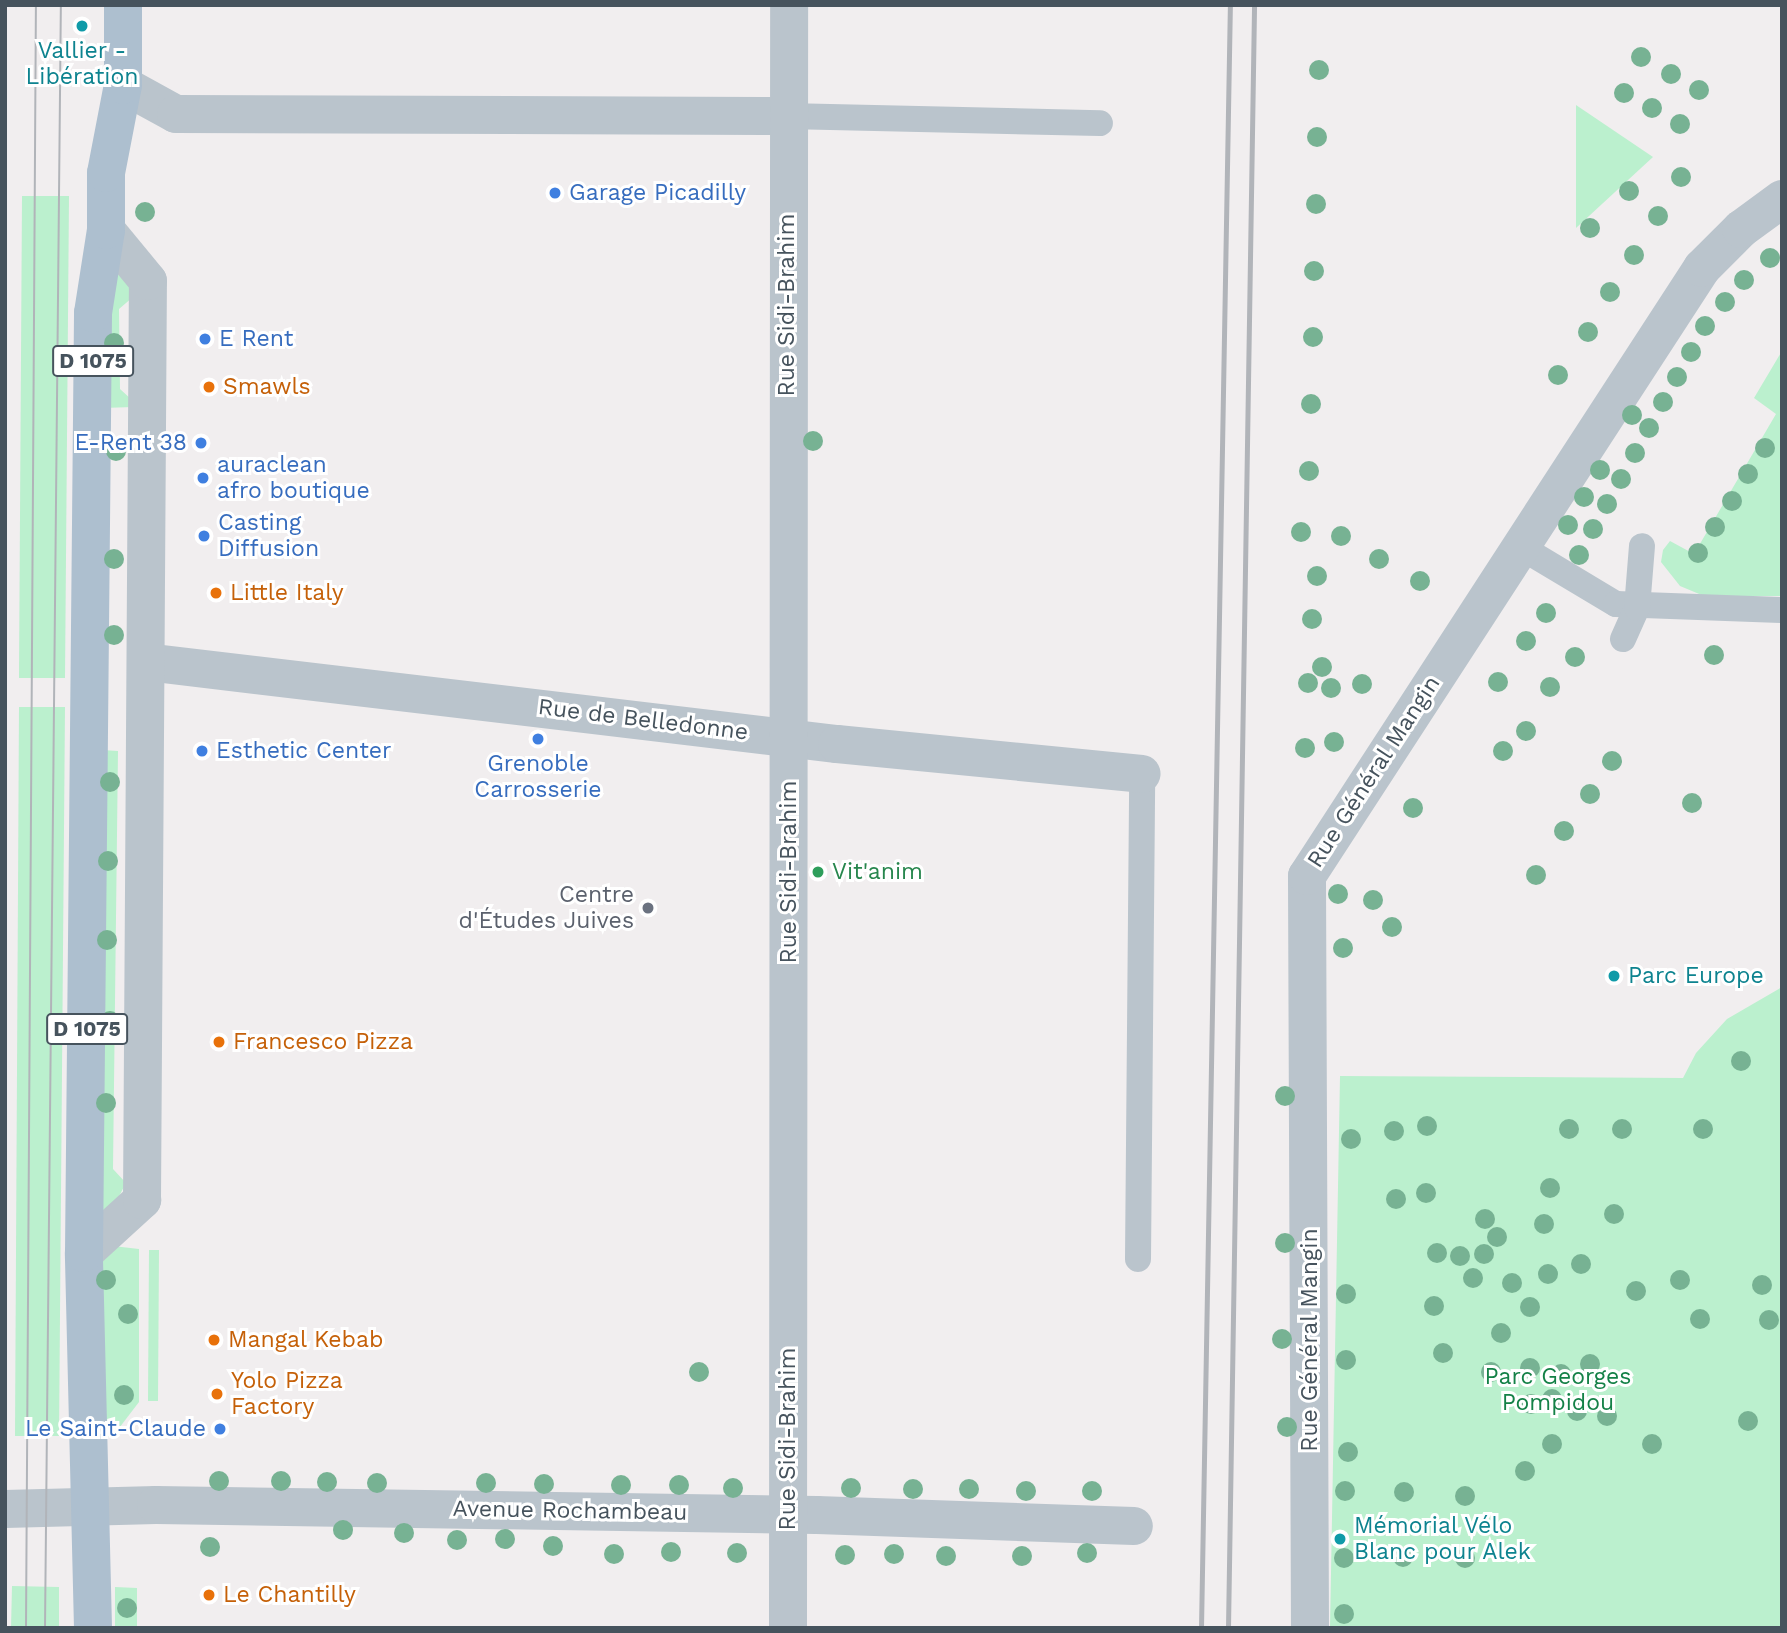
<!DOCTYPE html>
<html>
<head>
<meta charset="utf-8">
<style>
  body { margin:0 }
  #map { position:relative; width:1787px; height:1633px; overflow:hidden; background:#f1eeef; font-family:"Work Sans",sans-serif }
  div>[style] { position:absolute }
  .green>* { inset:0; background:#bbf0ce }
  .lane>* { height:26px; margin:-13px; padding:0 13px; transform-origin:13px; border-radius:13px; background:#bac4cc }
  .street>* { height:38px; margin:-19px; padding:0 19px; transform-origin:19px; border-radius:19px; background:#bac4cc }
  .primary>* { height:38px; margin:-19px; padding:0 19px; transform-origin:19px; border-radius:19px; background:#adbfcf }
  .tram>* { height:2px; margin:-1px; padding:0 1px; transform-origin:1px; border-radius:1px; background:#b1b4b9 }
  .rail>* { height:5px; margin:-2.5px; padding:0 2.5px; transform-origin:2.5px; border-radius:2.5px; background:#b1b4b9 }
  .trees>* { width:20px; height:20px; margin:-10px; border-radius:50%; background:#77b293 }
  .dots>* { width:19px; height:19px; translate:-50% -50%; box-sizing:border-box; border:4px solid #fff; border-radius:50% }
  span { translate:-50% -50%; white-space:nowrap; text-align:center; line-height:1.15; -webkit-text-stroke:6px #fff; paint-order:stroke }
  .shield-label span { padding:2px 5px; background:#fff; border:2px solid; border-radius:5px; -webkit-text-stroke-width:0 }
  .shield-label { font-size:21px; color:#46535d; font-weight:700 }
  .culture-label { font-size:23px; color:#0d838f }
  .left { translate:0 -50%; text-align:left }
  .shop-label { font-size:23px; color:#366cbe }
  .right { translate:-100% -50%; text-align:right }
  .street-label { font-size:23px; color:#46535d }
  .food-label { font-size:23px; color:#c56008 }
  .leisure-label { font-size:23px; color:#27864d }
  .worship-label { font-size:23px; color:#5b616d }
  .park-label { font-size:23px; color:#148147 }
  .frame { position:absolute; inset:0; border:7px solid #46535d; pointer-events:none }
</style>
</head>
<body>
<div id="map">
  <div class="green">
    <i style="clip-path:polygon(1576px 105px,1653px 157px,1576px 228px)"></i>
    <i style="clip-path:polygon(22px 196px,69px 196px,65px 678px,19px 678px)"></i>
    <i style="clip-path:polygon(119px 264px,133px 297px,119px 309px,120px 389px,132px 400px,133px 407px,103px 408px,103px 331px)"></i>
    <i style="clip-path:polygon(1782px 351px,1782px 596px,1704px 596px,1680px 586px,1661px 562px,1663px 550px,1670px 541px,1694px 554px,1776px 414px,1754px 398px)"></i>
    <i style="clip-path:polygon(19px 707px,65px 707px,59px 1436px,15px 1436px)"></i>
    <i style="clip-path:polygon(102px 750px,118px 751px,113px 1169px,126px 1183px,108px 1217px,98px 1218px)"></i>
    <i style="clip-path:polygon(1782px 987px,1782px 1628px,1330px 1628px,1340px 1076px,1683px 1078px,1696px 1053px,1727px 1019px)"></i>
    <i style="clip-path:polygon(113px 1246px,139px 1249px,139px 1402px,113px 1436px,97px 1439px,97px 1270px)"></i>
    <i style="clip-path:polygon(149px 1250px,159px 1250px,158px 1401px,148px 1401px)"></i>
    <i style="clip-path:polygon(12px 1586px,59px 1587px,59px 1628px,11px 1628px)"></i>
    <i style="clip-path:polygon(115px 1587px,137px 1588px,137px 1628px,115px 1628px)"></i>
  </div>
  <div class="lane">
    <i style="left:786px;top:116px;width:314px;rotate:1.3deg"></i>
    <i style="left:1519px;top:546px;width:113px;rotate:30.9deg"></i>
    <i style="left:1616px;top:604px;width:166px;rotate:2.1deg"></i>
    <i style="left:1623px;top:639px;width:34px;rotate:-66deg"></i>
    <i style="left:1637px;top:608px;width:62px;rotate:-85.4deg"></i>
    <i style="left:1138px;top:1259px;width:485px;rotate:-89.5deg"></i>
  </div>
  <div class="street">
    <i style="left:123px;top:85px;width:60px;rotate:28.7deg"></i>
    <i style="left:176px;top:114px;width:610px;rotate:0.19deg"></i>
    <i style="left:146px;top:662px;width:696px;rotate:6.77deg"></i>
    <i style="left:837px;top:744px;width:306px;rotate:5.6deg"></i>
    <i style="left:84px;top:1253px;width:79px;rotate:-42.4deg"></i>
    <i style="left:142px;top:1200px;width:919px;rotate:-89.63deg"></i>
    <i style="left:148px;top:281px;width:66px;rotate:-129.5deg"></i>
    <i style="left:5px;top:1509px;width:151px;rotate:-1.5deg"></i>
    <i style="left:156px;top:1505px;width:661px;rotate:0.87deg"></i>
    <i style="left:817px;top:1515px;width:317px;rotate:2deg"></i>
    <i style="left:788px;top:1628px;width:1623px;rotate:-89.96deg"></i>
    <i style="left:1310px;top:1628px;width:752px;rotate:-90.23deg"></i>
    <i style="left:1307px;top:876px;width:725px;rotate:-56.99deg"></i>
    <i style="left:1702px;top:268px;width:55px;rotate:-45deg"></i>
    <i style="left:1741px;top:229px;width:51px;rotate:-36.2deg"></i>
  </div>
  <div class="primary">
    <i style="left:93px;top:1628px;width:375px;rotate:-91.4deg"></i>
    <i style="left:84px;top:1253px;width:940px;rotate:-89.45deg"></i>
    <i style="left:93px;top:313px;width:84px;rotate:-81.1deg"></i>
    <i style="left:106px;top:230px;width:57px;rotate:-90deg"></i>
    <i style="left:106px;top:173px;width:90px;rotate:-79.1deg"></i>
    <i style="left:123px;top:85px;width:80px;rotate:-90deg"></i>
  </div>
  <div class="tram">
    <i style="left:26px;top:1628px;width:1623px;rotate:-89.65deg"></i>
    <i style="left:45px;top:1628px;width:1623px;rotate:-89.44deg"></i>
  </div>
  <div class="rail">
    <i style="left:1201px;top:1628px;width:1623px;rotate:-88.98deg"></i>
    <i style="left:1228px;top:1628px;width:1623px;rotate:-89.08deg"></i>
  </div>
  <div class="trees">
    <i style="left:1641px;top:57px"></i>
    <i style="left:1319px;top:70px"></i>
    <i style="left:1671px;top:74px"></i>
    <i style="left:1699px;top:90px"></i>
    <i style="left:1624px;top:93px"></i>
    <i style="left:1652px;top:108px"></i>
    <i style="left:1680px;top:124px"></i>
    <i style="left:1317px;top:137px"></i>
    <i style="left:1681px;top:177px"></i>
    <i style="left:1629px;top:191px"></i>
    <i style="left:1316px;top:204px"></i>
    <i style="left:145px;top:212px"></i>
    <i style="left:1658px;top:216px"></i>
    <i style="left:1590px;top:228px"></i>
    <i style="left:1634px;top:255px"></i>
    <i style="left:1770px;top:258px"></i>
    <i style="left:1314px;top:271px"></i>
    <i style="left:1744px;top:280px"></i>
    <i style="left:1610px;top:292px"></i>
    <i style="left:1725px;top:302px"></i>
    <i style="left:1705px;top:326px"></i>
    <i style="left:1588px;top:332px"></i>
    <i style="left:1313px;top:337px"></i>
    <i style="left:114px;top:343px"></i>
    <i style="left:1691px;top:352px"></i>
    <i style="left:1558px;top:375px"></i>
    <i style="left:1677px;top:377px"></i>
    <i style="left:1663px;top:402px"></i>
    <i style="left:1311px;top:404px"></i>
    <i style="left:1632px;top:415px"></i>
    <i style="left:1649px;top:428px"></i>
    <i style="left:813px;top:441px"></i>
    <i style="left:1765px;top:448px"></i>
    <i style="left:116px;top:451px"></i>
    <i style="left:1635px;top:453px"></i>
    <i style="left:1600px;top:470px"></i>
    <i style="left:1309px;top:471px"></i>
    <i style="left:1748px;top:474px"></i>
    <i style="left:1621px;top:479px"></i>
    <i style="left:1584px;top:497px"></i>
    <i style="left:1732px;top:501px"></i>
    <i style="left:1607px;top:504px"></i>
    <i style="left:1568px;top:525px"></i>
    <i style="left:1715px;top:527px"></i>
    <i style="left:1593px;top:529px"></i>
    <i style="left:1301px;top:532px"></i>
    <i style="left:1341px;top:536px"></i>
    <i style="left:1698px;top:553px"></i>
    <i style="left:1579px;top:555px"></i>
    <i style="left:114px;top:559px"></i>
    <i style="left:1379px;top:559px"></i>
    <i style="left:1317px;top:576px"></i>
    <i style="left:1420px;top:581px"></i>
    <i style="left:1546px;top:613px"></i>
    <i style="left:1312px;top:619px"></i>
    <i style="left:114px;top:635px"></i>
    <i style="left:1526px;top:641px"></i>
    <i style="left:1714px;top:655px"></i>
    <i style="left:1575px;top:657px"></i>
    <i style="left:1322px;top:667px"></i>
    <i style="left:1498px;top:682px"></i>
    <i style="left:1308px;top:683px"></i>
    <i style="left:1362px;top:684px"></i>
    <i style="left:1550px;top:687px"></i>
    <i style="left:1331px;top:688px"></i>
    <i style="left:1526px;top:731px"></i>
    <i style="left:1334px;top:742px"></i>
    <i style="left:1305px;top:748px"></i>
    <i style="left:1503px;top:751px"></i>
    <i style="left:1612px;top:761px"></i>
    <i style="left:110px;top:782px"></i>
    <i style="left:1590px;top:794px"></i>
    <i style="left:1692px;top:803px"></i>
    <i style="left:1413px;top:808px"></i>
    <i style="left:1564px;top:831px"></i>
    <i style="left:108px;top:861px"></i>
    <i style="left:1536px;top:875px"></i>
    <i style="left:1338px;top:894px"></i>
    <i style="left:1373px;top:900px"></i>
    <i style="left:1392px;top:927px"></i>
    <i style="left:107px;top:940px"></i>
    <i style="left:1343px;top:948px"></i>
    <i style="left:110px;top:1021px"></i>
    <i style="left:1741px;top:1061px"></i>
    <i style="left:1285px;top:1096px"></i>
    <i style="left:106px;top:1103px"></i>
    <i style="left:1427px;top:1126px"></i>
    <i style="left:1569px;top:1129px"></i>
    <i style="left:1622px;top:1129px"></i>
    <i style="left:1703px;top:1129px"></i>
    <i style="left:1394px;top:1131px"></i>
    <i style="left:1351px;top:1139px"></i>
    <i style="left:1550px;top:1188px"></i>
    <i style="left:1426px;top:1193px"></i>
    <i style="left:1396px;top:1199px"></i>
    <i style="left:1614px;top:1214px"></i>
    <i style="left:1485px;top:1219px"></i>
    <i style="left:1544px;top:1224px"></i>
    <i style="left:1497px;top:1237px"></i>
    <i style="left:1285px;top:1243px"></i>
    <i style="left:1437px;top:1253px"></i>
    <i style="left:1484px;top:1254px"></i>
    <i style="left:1460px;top:1256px"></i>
    <i style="left:1581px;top:1264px"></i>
    <i style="left:1548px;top:1274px"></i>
    <i style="left:1473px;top:1278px"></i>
    <i style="left:106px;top:1280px"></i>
    <i style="left:1680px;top:1280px"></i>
    <i style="left:1512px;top:1283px"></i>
    <i style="left:1762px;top:1285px"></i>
    <i style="left:1636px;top:1291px"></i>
    <i style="left:1346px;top:1294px"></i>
    <i style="left:1434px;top:1306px"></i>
    <i style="left:1530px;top:1307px"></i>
    <i style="left:128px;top:1314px"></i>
    <i style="left:1700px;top:1319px"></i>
    <i style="left:1769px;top:1320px"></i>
    <i style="left:1501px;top:1333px"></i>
    <i style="left:1282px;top:1339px"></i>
    <i style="left:1443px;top:1353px"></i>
    <i style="left:1346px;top:1360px"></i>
    <i style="left:1590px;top:1364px"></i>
    <i style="left:1530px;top:1368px"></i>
    <i style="left:699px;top:1372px"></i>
    <i style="left:1491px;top:1372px"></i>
    <i style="left:1561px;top:1374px"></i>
    <i style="left:124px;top:1395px"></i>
    <i style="left:1552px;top:1399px"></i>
    <i style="left:1531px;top:1404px"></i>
    <i style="left:1577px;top:1411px"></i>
    <i style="left:1607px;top:1416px"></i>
    <i style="left:1748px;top:1421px"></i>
    <i style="left:1287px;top:1427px"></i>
    <i style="left:1552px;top:1444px"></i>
    <i style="left:1652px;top:1444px"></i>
    <i style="left:1348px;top:1452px"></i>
    <i style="left:1525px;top:1471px"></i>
    <i style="left:219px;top:1481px"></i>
    <i style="left:281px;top:1481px"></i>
    <i style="left:327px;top:1482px"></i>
    <i style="left:377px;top:1483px"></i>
    <i style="left:486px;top:1483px"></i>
    <i style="left:544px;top:1484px"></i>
    <i style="left:621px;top:1485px"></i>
    <i style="left:679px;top:1485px"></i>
    <i style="left:733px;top:1488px"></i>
    <i style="left:851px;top:1488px"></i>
    <i style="left:913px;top:1489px"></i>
    <i style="left:969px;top:1489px"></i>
    <i style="left:1026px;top:1491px"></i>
    <i style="left:1092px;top:1491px"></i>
    <i style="left:1345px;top:1491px"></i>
    <i style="left:1404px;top:1492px"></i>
    <i style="left:1465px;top:1496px"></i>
    <i style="left:343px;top:1530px"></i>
    <i style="left:404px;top:1533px"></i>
    <i style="left:505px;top:1539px"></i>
    <i style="left:457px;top:1540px"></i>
    <i style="left:553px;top:1546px"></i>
    <i style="left:210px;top:1547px"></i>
    <i style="left:671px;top:1552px"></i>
    <i style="left:737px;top:1553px"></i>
    <i style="left:1087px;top:1553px"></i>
    <i style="left:614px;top:1554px"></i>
    <i style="left:894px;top:1554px"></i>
    <i style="left:845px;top:1555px"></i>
    <i style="left:946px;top:1556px"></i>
    <i style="left:1022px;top:1556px"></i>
    <i style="left:1403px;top:1557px"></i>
    <i style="left:1344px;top:1558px"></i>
    <i style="left:1465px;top:1558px"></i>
    <i style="left:127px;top:1608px"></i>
    <i style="left:1344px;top:1614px"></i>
  </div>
  <div class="dots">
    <i style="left:82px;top:26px;background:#0f9aa8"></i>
    <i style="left:555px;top:193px;background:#3f7fe0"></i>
    <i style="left:205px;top:339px;background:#3f7fe0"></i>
    <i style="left:209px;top:387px;background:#e8710a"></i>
    <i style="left:201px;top:443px;background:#3f7fe0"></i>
    <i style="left:203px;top:478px;background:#3f7fe0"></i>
    <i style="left:204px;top:536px;background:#3f7fe0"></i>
    <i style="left:216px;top:593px;background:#e8710a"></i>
    <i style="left:538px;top:739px;background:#3f7fe0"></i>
    <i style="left:202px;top:751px;background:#3f7fe0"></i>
    <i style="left:818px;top:872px;background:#2e9e5b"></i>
    <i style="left:648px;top:908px;background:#6b7280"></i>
    <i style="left:1614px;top:976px;background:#0f9aa8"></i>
    <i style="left:219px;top:1042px;background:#e8710a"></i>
    <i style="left:214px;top:1340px;background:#e8710a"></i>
    <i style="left:217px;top:1394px;background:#e8710a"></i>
    <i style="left:220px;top:1429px;background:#3f7fe0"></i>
    <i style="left:1340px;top:1539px;background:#0f9aa8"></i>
    <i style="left:209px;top:1595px;background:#e8710a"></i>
  </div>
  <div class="shield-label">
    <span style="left:93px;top:361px">D 1075</span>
    <span style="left:87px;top:1029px">D 1075</span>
  </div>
  <div class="culture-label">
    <span style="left:82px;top:64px">Vallier -<br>Libération</span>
    <span class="left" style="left:1628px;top:976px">Parc Europe</span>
    <span class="left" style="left:1354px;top:1539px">Mémorial Vélo<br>Blanc pour Alek</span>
  </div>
  <div class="shop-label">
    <span class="left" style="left:569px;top:193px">Garage Picadilly</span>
    <span class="left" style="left:219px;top:339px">E Rent</span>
    <span class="right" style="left:187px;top:443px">E-Rent 38</span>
    <span class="left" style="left:217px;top:478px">auraclean<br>afro boutique</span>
    <span class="left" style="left:218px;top:536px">Casting<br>Diffusion</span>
    <span class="left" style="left:216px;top:751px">Esthetic Center</span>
    <span style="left:538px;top:777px">Grenoble<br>Carrosserie</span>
    <span class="right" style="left:206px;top:1429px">Le Saint-Claude</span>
  </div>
  <div class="street-label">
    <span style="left:787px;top:305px;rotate:-90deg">Rue Sidi-Brahim</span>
    <span style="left:643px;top:720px;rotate:7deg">Rue de Belledonne</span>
    <span style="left:1374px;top:772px;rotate:-57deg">Rue Général Mangin</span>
    <span style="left:789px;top:872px;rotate:-90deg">Rue Sidi-Brahim</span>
    <span style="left:1310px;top:1340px;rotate:-90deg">Rue Général Mangin</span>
    <span style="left:788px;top:1439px;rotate:-90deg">Rue Sidi-Brahim</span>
    <span style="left:570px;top:1511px;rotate:1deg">Avenue Rochambeau</span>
  </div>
  <div class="food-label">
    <span class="left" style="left:223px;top:387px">Smawls</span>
    <span class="left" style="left:230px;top:593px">Little Italy</span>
    <span class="left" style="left:233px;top:1042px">Francesco Pizza</span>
    <span class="left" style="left:228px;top:1340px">Mangal Kebab</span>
    <span class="left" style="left:231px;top:1394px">Yolo Pizza<br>Factory</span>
    <span class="left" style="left:223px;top:1595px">Le Chantilly</span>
  </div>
  <div class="leisure-label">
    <span class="left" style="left:832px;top:872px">Vit'anim</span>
  </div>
  <div class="worship-label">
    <span class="right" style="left:634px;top:908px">Centre<br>d'Études Juives</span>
  </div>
  <div class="park-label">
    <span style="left:1558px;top:1390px">Parc Georges<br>Pompidou</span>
  </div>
  <div class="frame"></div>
</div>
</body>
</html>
